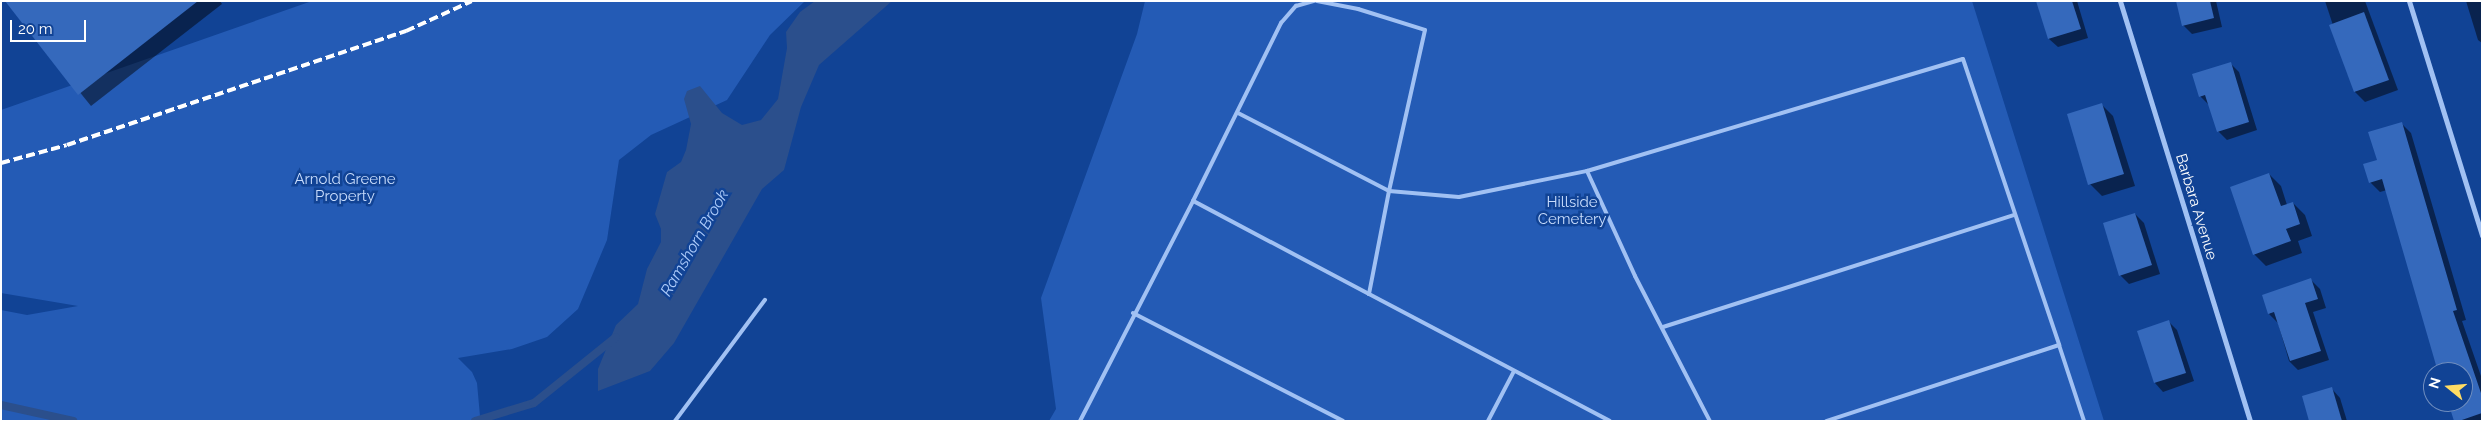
<!DOCTYPE html>
<html>
<head>
<meta charset="utf-8">
<style>
  body { margin:0 }
  #map { position:relative; width:2483px; height:422px; overflow:hidden; background:#114395; font-family:Raleway,sans-serif }
  div>[style] { position:absolute }
  .green>* { inset:0; background:#245bb5 }
  .water>* { inset:0; background:#2b4f8c }
  .shadow>* { inset:0; background:#0007 }
  .stream>* { height:8px; margin:-4px; padding:0 4px; transform-origin:4px; border-radius:4px; background:#2b4f8c }
  .building>* { inset:0; background:#3569bc }
  .lane>* { height:4px; margin:-2px; padding:0 2px; transform-origin:2px; border-radius:2px; background:#a1c1f3 }
  .street>* { height:5px; margin:-2.5px; padding:0 2.5px; transform-origin:2.5px; border-radius:2.5px; background:#a1c1f3 }
  .rail>* { height:4px; margin-top:-2px; transform-origin:0; background:repeating-linear-gradient(90deg,#fff 0 9px,transparent 0 13px) }
  span { translate:-50% -50%; white-space:nowrap; text-align:center; line-height:1.15; -webkit-text-stroke:5px #114395; paint-order:stroke }
  .park-label { font-size:15px; color:#c9ddfd }
  .street-label { font-size:15px; color:#fff }
  .water-label { font-size:16px; color:#adcbfa; font-style:italic }
  .frame { position:absolute; inset:0; border:2px solid #fff; pointer-events:none }
  .north { position:absolute; left:2423px; top:362px; width:50px; height:50px; box-sizing:border-box; background:#114395; border:1px solid #708ebf; border-radius:50%; rotate:287deg; font-size:14px; font-weight:700; line-height:20px; text-align:center; color:#fff }
  .north::after { content:''; display:block; margin:auto; width:18px; height:22px; background:#ffdc63; clip-path:polygon(50% 0,100% 100%,50% 72%,0 100%) }
  .scale { position:absolute; left:10px; top:20px; width:76px; height:22px; box-sizing:border-box; border:2px solid #fff; border-top:0; padding-left:6px; font-size:15px; line-height:18px; white-space:nowrap; color:#fff; -webkit-text-stroke:4px #114395; paint-order:stroke }
</style>
</head>
<body>
<div id="map">
  <div class="green">
    <i style="clip-path:polygon(312px 1px,805px 1px,770px 35px,727px 100px,651px 135px,619px 160px,607px 240px,578px 309px,547px 337px,512px 349px,458px 358px,472px 372px,477px 383px,480px 416px,484px 421px,1px 421px,1px 310px,27px 315px,78px 306px,1px 293px,1px 110px)"></i>
    <i style="clip-path:polygon(1145px 1px,1972px 1px,2104px 421px,1049px 421px,1056px 409px,1041px 298px,1137px 34px)"></i>
  </div>
  <div class="water">
    <i style="clip-path:polygon(815px 1px,892px 1px,819px 65px,801px 107px,784px 170px,762px 189px,674px 343px,650px 371px,598px 391px,598px 369px,616px 325px,638px 304px,647px 269px,661px 242px,661px 229px,655px 214px,667px 172px,681px 162px,686px 150px,691px 124px,684px 99px,687px 91px,700px 86px,722px 113px,742px 125px,761px 120px,778px 99px,787px 48px,786px 32px,800px 12px)"></i>
  </div>
  <div class="shadow">
    <i style="clip-path:polygon(6px 1px,220px 1px,222px 4px,91px 106px)"></i>
    <i style="clip-path:polygon(2037px 1px,2077px 1px,2088px 38px,2058px 47px,2049px 39px)"></i>
    <i style="clip-path:polygon(2178px 1px,2216px 1px,2222px 27px,2192px 34px,2183px 25px)"></i>
    <i style="clip-path:polygon(2325px 1px,2365px 1px,2398px 90px,2365px 102px,2355px 92px)"></i>
    <i style="clip-path:polygon(2466px 1px,2482px 1px,2482px 43px,2478px 40px)"></i>
    <i style="clip-path:polygon(2230px 63px,2239px 72px,2257px 130px,2227px 140px,2218px 131px,2209px 105px,2200px 96px)"></i>
    <i style="clip-path:polygon(2101px 104px,2113px 116px,2135px 186px,2102px 196px,2090px 184px)"></i>
    <i style="clip-path:polygon(2401px 123px,2411px 133px,2466px 320px,2462px 321px,2482px 379px,2482px 421px,2455px 421px,2450px 402px,2463px 402px,2463px 372px,2441px 372px,2387px 190px,2380px 192px,2370px 182px,2378px 161px)"></i>
    <i style="clip-path:polygon(2269px 174px,2281px 186px,2287px 205px,2293px 203px,2305px 215px,2312px 236px,2298px 241px,2302px 253px,2266px 266px,2254px 254px)"></i>
    <i style="clip-path:polygon(2135px 214px,2144px 223px,2160px 274px,2129px 284px,2120px 275px)"></i>
    <i style="clip-path:polygon(2311px 280px,2320px 289px,2326px 308px,2313px 312px,2329px 360px,2298px 370px,2289px 361px,2278px 323px,2269px 314px)"></i>
    <i style="clip-path:polygon(2169px 322px,2177px 330px,2194px 381px,2163px 392px,2155px 383px)"></i>
    <i style="clip-path:polygon(2332px 389px,2340px 398px,2347px 421px,2310px 421px)"></i>
  </div>
  <div class="stream">
    <i style="left:1px;top:405px;width:74px;rotate:12.5deg"></i>
    <i style="left:475px;top:421px;width:62px;rotate:-17deg"></i>
    <i style="left:534px;top:403px;width:105px;rotate:-38.8deg"></i>
  </div>
  <div class="building">
    <i style="clip-path:polygon(5px 1px,198px 1px,78px 95px)"></i>
    <i style="clip-path:polygon(2036px 1px,2072px 1px,2081px 29px,2048px 39px)"></i>
    <i style="clip-path:polygon(2176px 1px,2210px 1px,2214px 18px,2182px 26px)"></i>
    <i style="clip-path:polygon(2364px 12px,2389px 80px,2354px 92px,2329px 25px)"></i>
    <i style="clip-path:polygon(2231px 62px,2249px 122px,2217px 132px,2205px 95px,2199px 97px,2192px 74px)"></i>
    <i style="clip-path:polygon(2102px 103px,2124px 174px,2088px 185px,2067px 114px)"></i>
    <i style="clip-path:polygon(2402px 122px,2457px 310px,2453px 311px,2482px 396px,2482px 413px,2459px 421px,2454px 421px,2448px 402px,2463px 402px,2463px 372px,2438px 372px,2382px 179px,2369px 183px,2363px 164px,2377px 160px,2368px 132px)"></i>
    <i style="clip-path:polygon(2269px 173px,2281px 206px,2293px 202px,2300px 224px,2286px 229px,2291px 241px,2253px 255px,2230px 187px)"></i>
    <i style="clip-path:polygon(2135px 213px,2152px 265px,2119px 276px,2103px 223px)"></i>
    <i style="clip-path:polygon(2311px 278px,2318px 299px,2305px 303px,2321px 351px,2290px 361px,2274px 312px,2268px 314px,2262px 295px)"></i>
    <i style="clip-path:polygon(2169px 320px,2186px 373px,2154px 383px,2137px 331px)"></i>
    <i style="clip-path:polygon(2332px 387px,2342px 421px,2309px 421px,2302px 396px)"></i>
  </div>
  <div class="lane">
    <i style="left:1317px;top:1px;width:42px;rotate:11deg"></i>
    <i style="left:1358px;top:9px;width:70px;rotate:17.4deg"></i>
    <i style="left:1425px;top:30px;width:165px;rotate:102.6deg"></i>
    <i style="left:1389px;top:191px;width:70px;rotate:4.9deg"></i>
    <i style="left:1459px;top:197px;width:131px;rotate:-11.5deg"></i>
    <i style="left:1587px;top:171px;width:115px;rotate:65.4deg"></i>
    <i style="left:1635px;top:276px;width:163px;rotate:62.7deg"></i>
    <i style="left:1238px;top:113px;width:170px;rotate:27.3deg"></i>
    <i style="left:1389px;top:191px;width:105px;rotate:101deg"></i>
    <i style="left:1369px;top:294px;width:199px;rotate:-152.1deg"></i>
    <i style="left:1193px;top:201px;width:199px;rotate:-63.7deg"></i>
    <i style="left:1281px;top:23px;width:23px;rotate:-49deg"></i>
    <i style="left:1296px;top:6px;width:19px;rotate:-16deg"></i>
    <i style="left:1587px;top:171px;width:392px;rotate:-16.6deg"></i>
    <i style="left:1963px;top:59px;width:302px;rotate:71.4deg"></i>
    <i style="left:2059px;top:345px;width:245px;rotate:161.9deg"></i>
    <i style="left:1369px;top:294px;width:272px;rotate:27.8deg"></i>
    <i style="left:1133px;top:313px;width:236px;rotate:27.2deg"></i>
    <i style="left:1663px;top:327px;width:368px;rotate:-17.7deg"></i>
    <i style="left:2059px;top:345px;width:80px;rotate:71.8deg"></i>
    <i style="left:675px;top:421px;width:151px;rotate:-53.4deg"></i>
    <i style="left:1080px;top:421px;width:247px;rotate:-62.8deg"></i>
    <i style="left:1488px;top:421px;width:56px;rotate:-62.5deg"></i>
  </div>
  <div class="street">
    <i style="left:2120px;top:1px;width:440px;rotate:72.8deg"></i>
    <i style="left:2409px;top:1px;width:246px;rotate:72.7deg"></i>
  </div>
  <div class="rail">
    <i style="left:1px;top:163px;width:68px;rotate:-15.3deg"></i>
    <i style="left:67px;top:145px;width:358px;rotate:-18.6deg"></i>
    <i style="left:406px;top:31px;width:72px;rotate:-24.4deg"></i>
  </div>
  <div class="park-label">
    <span style="left:345px;top:188px">Arnold Greene<br>Property</span>
    <span style="left:1572px;top:211px">Hillside<br>Cemetery</span>
  </div>
  <div class="street-label">
    <span style="left:2196px;top:207px;rotate:73deg">Barbara Avenue</span>
  </div>
  <div class="water-label">
    <span style="left:695px;top:243px;rotate:-60deg">Ramshorn Brook</span>
  </div>
  <div class="frame"></div>
  <div class="north">N</div>
  <div class="scale">20 m</div>
</div>
</body>
</html>
